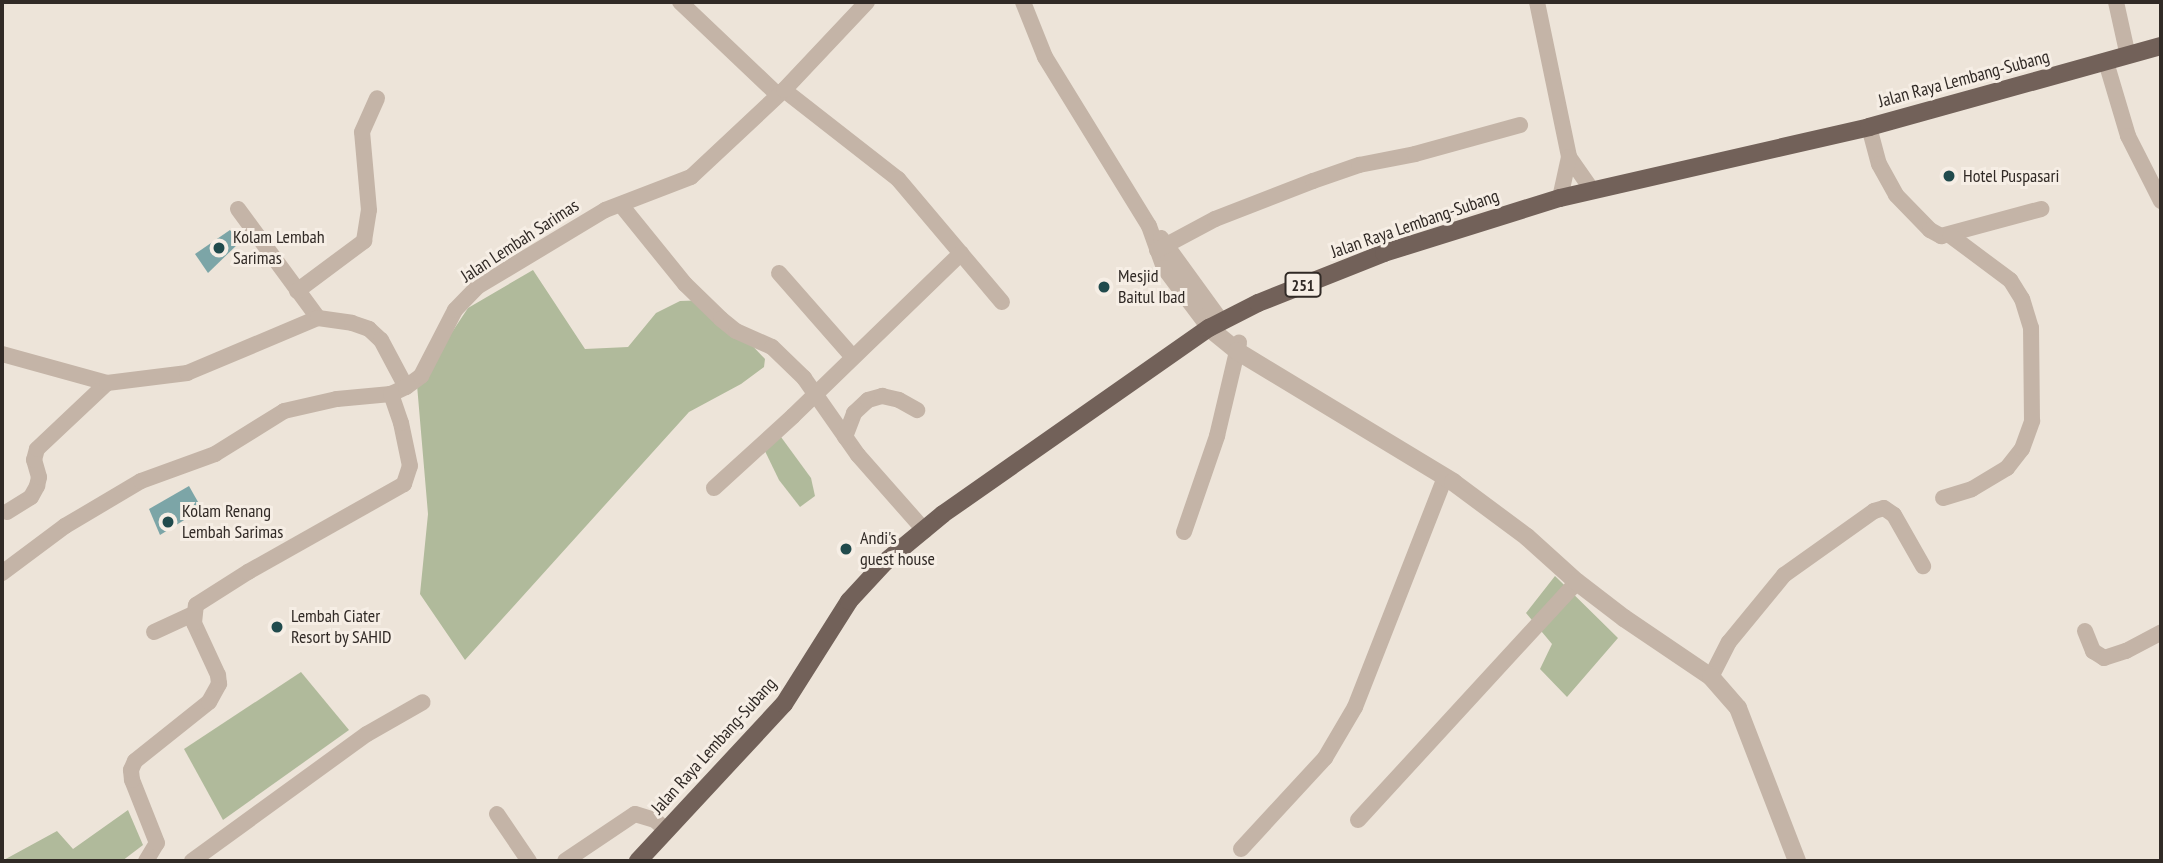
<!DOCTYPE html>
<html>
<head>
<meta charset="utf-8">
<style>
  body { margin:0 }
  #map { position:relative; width:2163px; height:863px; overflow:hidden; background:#ede4d9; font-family:"PT Sans Narrow",sans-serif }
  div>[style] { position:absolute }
  .green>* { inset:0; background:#b0ba9b }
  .water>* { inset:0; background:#7ca5a7 }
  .minor>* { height:16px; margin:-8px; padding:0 8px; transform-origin:8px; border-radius:8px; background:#c4b4a7 }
  .tertiary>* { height:18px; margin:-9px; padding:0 9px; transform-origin:9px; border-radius:9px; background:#c4b4a7 }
  .primary>* { height:18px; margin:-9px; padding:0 9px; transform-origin:9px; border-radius:9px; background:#726159 }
  .dots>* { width:19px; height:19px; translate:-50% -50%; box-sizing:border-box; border:4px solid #f6eee5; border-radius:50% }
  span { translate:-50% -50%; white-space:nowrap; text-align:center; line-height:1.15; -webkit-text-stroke:6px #f6eee5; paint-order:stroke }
  .shield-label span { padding:2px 5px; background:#f6eee5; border:2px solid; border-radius:5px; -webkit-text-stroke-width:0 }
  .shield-label { font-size:16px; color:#312a26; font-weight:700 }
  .street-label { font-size:18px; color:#312a26 }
  .poi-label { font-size:18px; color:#312a26 }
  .left { translate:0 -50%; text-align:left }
  .frame { position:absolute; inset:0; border:4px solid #312a26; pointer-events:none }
</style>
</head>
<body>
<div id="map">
  <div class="green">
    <i style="clip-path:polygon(533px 270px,585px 349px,628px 347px,656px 313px,680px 301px,709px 300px,765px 359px,764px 367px,741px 384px,689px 412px,465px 660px,420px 594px,428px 514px,417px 385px,468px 308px)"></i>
    <i style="clip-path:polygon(781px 437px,811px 478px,815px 496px,800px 507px,779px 480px,763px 447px)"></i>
    <i style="clip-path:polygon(1555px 576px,1618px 638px,1567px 697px,1540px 669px,1552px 644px,1526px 613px)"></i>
    <i style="clip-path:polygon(301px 672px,349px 730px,223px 820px,184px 749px)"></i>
    <i style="clip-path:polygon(128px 810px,143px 845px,122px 861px,2px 861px,57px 831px,73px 849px)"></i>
  </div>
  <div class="water">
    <i style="clip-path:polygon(230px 230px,240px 242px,208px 273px,195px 254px)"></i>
    <i style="clip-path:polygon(189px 486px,202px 509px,160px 535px,149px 509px)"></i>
  </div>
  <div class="minor">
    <i style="left:680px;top:2px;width:134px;rotate:43.5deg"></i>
    <i style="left:1023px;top:2px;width:59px;rotate:68.2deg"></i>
    <i style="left:1045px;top:57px;width:198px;rotate:58.4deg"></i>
    <i style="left:1149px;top:226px;width:45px;rotate:70.3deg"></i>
    <i style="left:1164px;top:268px;width:75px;rotate:53.1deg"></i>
    <i style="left:1537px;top:2px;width:158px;rotate:78.3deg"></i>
    <i style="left:1569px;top:157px;width:40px;rotate:55.1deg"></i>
    <i style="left:2116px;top:2px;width:55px;rotate:77.5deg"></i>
    <i style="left:2106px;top:62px;width:77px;rotate:73.4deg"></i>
    <i style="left:2128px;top:136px;width:73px;rotate:63.1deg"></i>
    <i style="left:784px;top:90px;width:145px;rotate:38deg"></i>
    <i style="left:898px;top:179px;width:161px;rotate:49.8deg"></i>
    <i style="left:1869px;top:127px;width:38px;rotate:75deg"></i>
    <i style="left:1879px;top:164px;width:35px;rotate:61deg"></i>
    <i style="left:1896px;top:195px;width:49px;rotate:45.8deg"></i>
    <i style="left:1930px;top:230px;width:13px;rotate:29deg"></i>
    <i style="left:1941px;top:236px;width:104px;rotate:-15.1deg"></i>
    <i style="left:1560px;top:198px;width:42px;rotate:-77.6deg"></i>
    <i style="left:621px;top:205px;width:102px;rotate:51deg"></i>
    <i style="left:685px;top:284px;width:50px;rotate:44.2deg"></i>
    <i style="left:721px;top:319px;width:19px;rotate:39deg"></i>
    <i style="left:736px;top:331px;width:39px;rotate:24deg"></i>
    <i style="left:772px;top:347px;width:45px;rotate:44.1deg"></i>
    <i style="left:804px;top:378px;width:94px;rotate:55deg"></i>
    <i style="left:858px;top:455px;width:101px;rotate:48.6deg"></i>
    <i style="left:238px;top:209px;width:135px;rotate:53.7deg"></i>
    <i style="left:1161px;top:238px;width:104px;rotate:54deg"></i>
    <i style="left:1157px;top:250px;width:66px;rotate:-28.1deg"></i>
    <i style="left:1215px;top:219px;width:105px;rotate:-21.2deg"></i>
    <i style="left:1313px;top:181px;width:49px;rotate:-19.2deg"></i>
    <i style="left:1359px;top:165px;width:57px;rotate:-11.1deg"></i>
    <i style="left:1415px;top:154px;width:109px;rotate:-15.4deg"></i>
    <i style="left:779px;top:273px;width:111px;rotate:48.7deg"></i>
    <i style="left:297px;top:291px;width:84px;rotate:-36.7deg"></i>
    <i style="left:364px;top:241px;width:31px;rotate:-81deg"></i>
    <i style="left:369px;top:210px;width:78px;rotate:-95.1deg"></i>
    <i style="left:362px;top:132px;width:37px;rotate:-66deg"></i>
    <i style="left:2px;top:354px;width:109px;rotate:15.4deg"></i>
    <i style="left:845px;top:437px;width:26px;rotate:-69deg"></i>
    <i style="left:854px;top:413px;width:19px;rotate:-43deg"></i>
    <i style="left:868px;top:400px;width:15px;rotate:-16deg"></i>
    <i style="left:882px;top:396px;width:17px;rotate:13deg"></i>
    <i style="left:899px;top:400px;width:21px;rotate:29deg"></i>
    <i style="left:714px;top:488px;width:107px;rotate:-42.3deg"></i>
    <i style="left:793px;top:416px;width:234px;rotate:-44.1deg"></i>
    <i style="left:1943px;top:498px;width:30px;rotate:-17deg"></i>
    <i style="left:1972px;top:489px;width:41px;rotate:-31deg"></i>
    <i style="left:2007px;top:468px;width:24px;rotate:-52deg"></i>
    <i style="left:2022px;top:449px;width:30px;rotate:-70deg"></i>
    <i style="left:2032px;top:421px;width:93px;rotate:-90.6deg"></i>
    <i style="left:2031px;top:328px;width:30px;rotate:-107deg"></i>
    <i style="left:2022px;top:299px;width:22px;rotate:-122deg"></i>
    <i style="left:2010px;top:280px;width:74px;rotate:-143.3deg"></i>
    <i style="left:7px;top:512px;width:28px;rotate:-32deg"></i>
    <i style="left:31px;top:497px;width:13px;rotate:-61deg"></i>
    <i style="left:37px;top:486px;width:9px;rotate:-77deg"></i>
    <i style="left:39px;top:477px;width:18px;rotate:-106deg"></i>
    <i style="left:34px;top:460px;width:11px;rotate:-75deg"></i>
    <i style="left:37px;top:449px;width:96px;rotate:-43.3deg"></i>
    <i style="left:107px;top:383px;width:81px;rotate:-7.1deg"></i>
    <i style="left:187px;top:373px;width:142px;rotate:-22.8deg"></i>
    <i style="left:318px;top:318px;width:34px;rotate:8deg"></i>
    <i style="left:352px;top:323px;width:18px;rotate:19deg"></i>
    <i style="left:369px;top:329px;width:16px;rotate:43deg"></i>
    <i style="left:381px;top:340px;width:53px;rotate:62deg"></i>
    <i style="left:1184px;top:532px;width:102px;rotate:-71deg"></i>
    <i style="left:1217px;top:436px;width:96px;rotate:-76.7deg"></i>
    <i style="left:2px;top:573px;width:79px;rotate:-36.7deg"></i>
    <i style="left:65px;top:526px;width:88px;rotate:-30.6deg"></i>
    <i style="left:141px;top:481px;width:79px;rotate:-20deg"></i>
    <i style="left:215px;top:454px;width:81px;rotate:-31.9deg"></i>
    <i style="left:284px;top:411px;width:54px;rotate:-12.8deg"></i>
    <i style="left:337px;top:399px;width:54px;rotate:-5.3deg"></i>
    <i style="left:391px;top:394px;width:17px;rotate:-25deg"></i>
    <i style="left:406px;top:387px;width:19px;rotate:-36deg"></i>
    <i style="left:421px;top:376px;width:74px;rotate:-62.7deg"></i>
    <i style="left:455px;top:310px;width:32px;rotate:-46deg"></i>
    <i style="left:477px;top:287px;width:149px;rotate:-31deg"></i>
    <i style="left:605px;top:210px;width:92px;rotate:-21deg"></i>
    <i style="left:691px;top:177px;width:127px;rotate:-43.1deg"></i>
    <i style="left:784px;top:90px;width:121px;rotate:-46.7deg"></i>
    <i style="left:2085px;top:631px;width:22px;rotate:68deg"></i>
    <i style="left:2093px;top:651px;width:13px;rotate:32deg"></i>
    <i style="left:2104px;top:658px;width:23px;rotate:-18deg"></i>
    <i style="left:2126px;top:651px;width:40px;rotate:-28deg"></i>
    <i style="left:154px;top:632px;width:43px;rotate:-24.8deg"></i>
    <i style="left:1711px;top:677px;width:39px;rotate:-63deg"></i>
    <i style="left:1729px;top:642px;width:87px;rotate:-50.6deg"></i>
    <i style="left:1784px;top:575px;width:110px;rotate:-35.4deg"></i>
    <i style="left:1874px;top:511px;width:10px;rotate:-17deg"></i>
    <i style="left:1884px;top:508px;width:12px;rotate:35deg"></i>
    <i style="left:1894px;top:515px;width:59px;rotate:60.4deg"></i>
    <i style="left:497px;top:814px;width:57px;rotate:55.8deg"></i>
    <i style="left:1358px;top:820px;width:323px;rotate:-47.4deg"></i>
    <i style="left:1241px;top:849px;width:124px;rotate:-47.3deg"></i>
    <i style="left:1325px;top:758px;width:59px;rotate:-59.5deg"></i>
    <i style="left:1355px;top:707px;width:247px;rotate:-68.6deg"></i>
    <i style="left:146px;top:861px;width:21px;rotate:-59deg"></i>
    <i style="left:157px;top:843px;width:68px;rotate:-111.6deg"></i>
    <i style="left:132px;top:780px;width:10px;rotate:-96deg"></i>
    <i style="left:131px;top:770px;width:10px;rotate:-66deg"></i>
    <i style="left:135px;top:761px;width:95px;rotate:-38.6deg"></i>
    <i style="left:209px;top:702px;width:21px;rotate:-61deg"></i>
    <i style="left:219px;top:684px;width:9px;rotate:-96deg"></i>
    <i style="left:218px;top:675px;width:57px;rotate:-114.8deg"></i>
    <i style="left:194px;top:623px;width:18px;rotate:-84deg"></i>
    <i style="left:196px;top:605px;width:62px;rotate:-32.4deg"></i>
    <i style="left:248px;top:572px;width:179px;rotate:-29.4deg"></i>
    <i style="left:404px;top:484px;width:19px;rotate:-72deg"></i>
    <i style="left:410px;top:466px;width:44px;rotate:-101.8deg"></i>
    <i style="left:401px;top:423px;width:31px;rotate:-109deg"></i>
    <i style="left:192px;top:861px;width:216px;rotate:-36deg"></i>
    <i style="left:367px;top:734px;width:64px;rotate:-29.7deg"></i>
    <i style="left:565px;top:861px;width:84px;rotate:-33.9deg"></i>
    <i style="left:635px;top:814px;width:21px;rotate:17deg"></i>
    <i style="left:655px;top:820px;width:16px;rotate:43deg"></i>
  </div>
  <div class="tertiary">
    <i style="left:1209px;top:328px;width:36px;rotate:39deg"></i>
    <i style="left:1237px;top:351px;width:253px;rotate:31.2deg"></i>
    <i style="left:1453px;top:482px;width:92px;rotate:36.6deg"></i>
    <i style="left:1527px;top:537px;width:67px;rotate:42deg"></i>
    <i style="left:1577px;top:582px;width:59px;rotate:37.5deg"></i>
    <i style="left:1624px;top:618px;width:105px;rotate:34.1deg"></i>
    <i style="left:1711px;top:677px;width:41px;rotate:48.9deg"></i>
    <i style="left:1738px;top:708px;width:164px;rotate:68.9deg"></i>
  </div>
  <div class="primary">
    <i style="left:638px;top:861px;width:214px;rotate:-47.1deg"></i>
    <i style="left:784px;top:704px;width:122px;rotate:-57.7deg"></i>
    <i style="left:849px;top:601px;width:53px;rotate:-47.3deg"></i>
    <i style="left:885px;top:562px;width:75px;rotate:-39.6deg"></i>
    <i style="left:943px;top:514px;width:325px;rotate:-35deg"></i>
    <i style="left:1209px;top:328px;width:55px;rotate:-27deg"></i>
    <i style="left:1258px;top:303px;width:136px;rotate:-21.6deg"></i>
    <i style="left:1384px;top:253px;width:184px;rotate:-17.4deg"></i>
    <i style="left:1560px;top:198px;width:317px;rotate:-12.9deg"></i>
    <i style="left:1869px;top:127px;width:303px;rotate:-15.5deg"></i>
  </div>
  <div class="dots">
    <i style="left:1949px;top:176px;background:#214b4d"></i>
    <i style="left:219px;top:248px;background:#214b4d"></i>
    <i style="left:1104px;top:287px;background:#214b4d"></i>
    <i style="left:168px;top:522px;background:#214b4d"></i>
    <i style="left:846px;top:549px;background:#214b4d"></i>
    <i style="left:277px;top:627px;background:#214b4d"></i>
  </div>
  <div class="shield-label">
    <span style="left:1303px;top:285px">251</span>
  </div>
  <div class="street-label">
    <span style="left:1964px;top:79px;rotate:-15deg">Jalan Raya Lembang-Subang</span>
    <span style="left:1415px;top:224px;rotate:-19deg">Jalan Raya Lembang-Subang</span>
    <span style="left:520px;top:241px;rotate:-33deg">Jalan Lembah Sarimas</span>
    <span style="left:714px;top:746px;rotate:-48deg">Jalan Raya Lembang-Subang</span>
  </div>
  <div class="poi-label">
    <span class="left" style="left:1963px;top:176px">Hotel Puspasari</span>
    <span class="left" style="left:233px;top:248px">Kolam Lembah<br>Sarimas</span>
    <span class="left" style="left:1118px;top:287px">Mesjid<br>Baitul Ibad</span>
    <span class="left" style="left:182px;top:522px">Kolam Renang<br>Lembah Sarimas</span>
    <span class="left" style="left:860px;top:549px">Andi's<br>guest house</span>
    <span class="left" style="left:291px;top:627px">Lembah Ciater<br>Resort by SAHID</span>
  </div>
  <div class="frame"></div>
</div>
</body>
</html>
